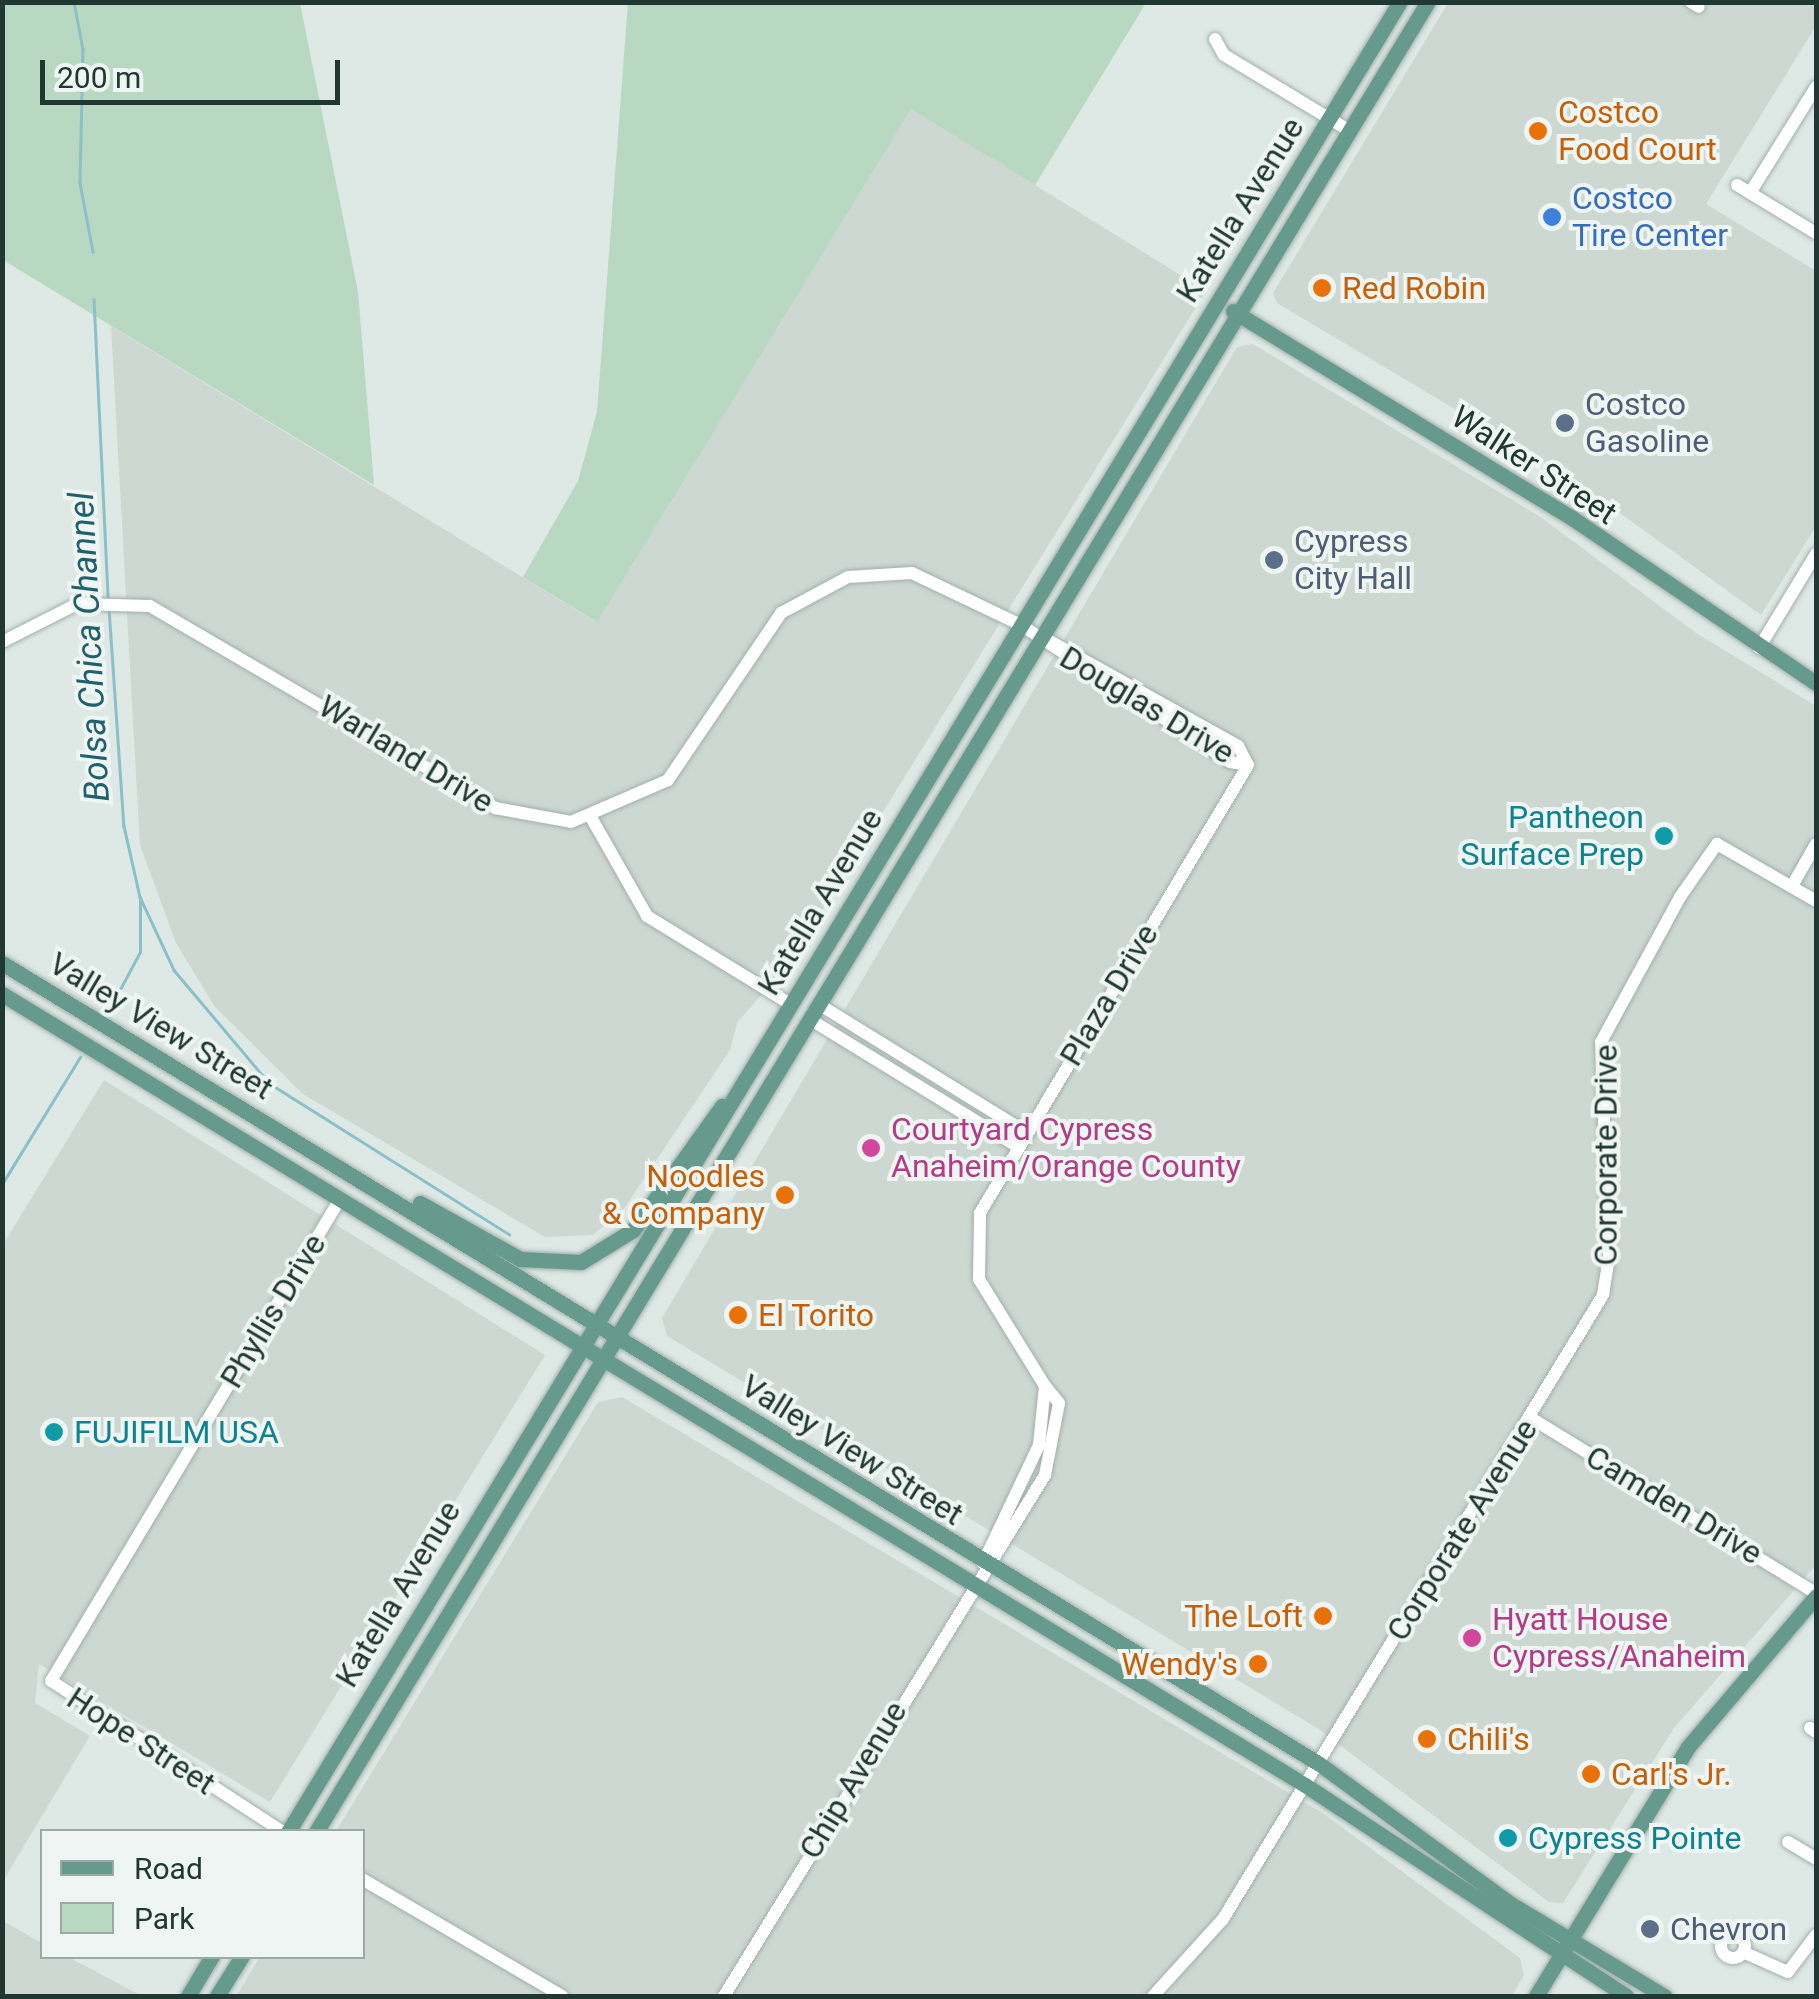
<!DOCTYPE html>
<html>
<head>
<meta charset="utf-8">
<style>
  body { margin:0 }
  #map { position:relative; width:1819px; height:1999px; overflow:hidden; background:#dee8e4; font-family:Roboto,sans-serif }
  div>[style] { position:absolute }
  .built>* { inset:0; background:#cdd8d3 }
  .green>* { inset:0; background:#b9d8c1 }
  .stream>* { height:2.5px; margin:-1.25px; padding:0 1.25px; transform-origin:1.25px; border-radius:1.25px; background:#8ac0ca }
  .roads { filter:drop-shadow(0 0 2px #a2afab) drop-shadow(0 0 2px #a2afab) }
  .minor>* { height:12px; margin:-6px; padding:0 6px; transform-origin:6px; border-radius:6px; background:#fff }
  .minor>.ring { margin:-6px; padding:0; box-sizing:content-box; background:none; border:12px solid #fff; border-radius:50% }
  .major>* { height:15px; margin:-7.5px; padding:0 7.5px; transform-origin:7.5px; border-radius:7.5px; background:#669a8d }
  .dots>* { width:28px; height:28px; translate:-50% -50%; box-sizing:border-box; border:5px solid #eef5f2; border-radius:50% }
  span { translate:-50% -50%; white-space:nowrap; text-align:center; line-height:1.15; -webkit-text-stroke:8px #eef5f2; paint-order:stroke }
  .food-label { font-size:32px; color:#c56008 }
  .left { translate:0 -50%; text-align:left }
  .right { translate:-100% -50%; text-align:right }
  .shop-label { font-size:32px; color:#366cbe }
  .street-label { font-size:32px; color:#213731 }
  .service-label { font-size:32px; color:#4e5e75 }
  .culture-label { font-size:32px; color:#0d838f }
  .hotel-label { font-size:32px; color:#b23c85 }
  .water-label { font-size:35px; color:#21606d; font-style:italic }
  .frame { position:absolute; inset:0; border:5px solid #213731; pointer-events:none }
  .legend { position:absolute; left:40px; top:1829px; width:325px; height:130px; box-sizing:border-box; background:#eef5f2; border:2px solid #9ca9a5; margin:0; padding:12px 18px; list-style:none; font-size:30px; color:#213731 }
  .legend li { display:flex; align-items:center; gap:20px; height:50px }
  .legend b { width:50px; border:2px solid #9ca9a5 }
  .scale { position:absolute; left:40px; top:60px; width:300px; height:45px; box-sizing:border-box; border:5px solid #213731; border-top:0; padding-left:12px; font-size:30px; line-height:35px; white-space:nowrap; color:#213731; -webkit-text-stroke:8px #eef5f2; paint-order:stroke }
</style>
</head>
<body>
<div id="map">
  <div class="built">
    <i style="clip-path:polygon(1448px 3px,1816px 3px,1816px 26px,1706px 204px,1816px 271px,1816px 526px,1761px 615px,1577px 482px,1277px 303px,1273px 293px)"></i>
    <i style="clip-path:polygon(911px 108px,1206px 291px,791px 960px,737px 1023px,730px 1050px,623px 1210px,593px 1235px,545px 1237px,303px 1094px,215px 1007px,176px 943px,140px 845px,111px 326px,596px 622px)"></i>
    <i style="clip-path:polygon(1253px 344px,1542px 518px,1696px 633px,1816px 706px,1816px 1565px,1674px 1728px,1563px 1903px,1549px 1902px,1317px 1728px,667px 1336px,662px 1318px,1237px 347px)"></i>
    <i style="clip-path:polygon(104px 1080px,545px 1355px,270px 1802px,39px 1664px,35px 1703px,90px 1736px,3px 1881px,2px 1246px)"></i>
    <i style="clip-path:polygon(622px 1397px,1321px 1812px,1520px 1958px,1524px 1975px,1512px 1996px,236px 1996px,260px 1957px,362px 1956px,362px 1832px,336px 1831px,598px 1402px)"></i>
    <i style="clip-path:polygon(3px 1921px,42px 1943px,42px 1956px,68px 1957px,142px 1996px,3px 1996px)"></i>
  </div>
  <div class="green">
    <i style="clip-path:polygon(2px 3px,300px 3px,358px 292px,374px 485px,3px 260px)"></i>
    <i style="clip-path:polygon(628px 3px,1146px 3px,1035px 185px,911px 109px,597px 622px,523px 577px,578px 481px,597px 412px)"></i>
  </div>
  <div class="stream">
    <i style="left:74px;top:2px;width:48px;rotate:79.2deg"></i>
    <i style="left:83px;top:49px;width:134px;rotate:91.3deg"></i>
    <i style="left:80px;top:183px;width:70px;rotate:79.3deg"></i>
    <i style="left:94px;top:299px;width:301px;rotate:87.3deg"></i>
    <i style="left:109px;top:608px;width:219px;rotate:86.1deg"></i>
    <i style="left:124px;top:826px;width:73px;rotate:77.3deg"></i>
    <i style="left:140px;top:897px;width:81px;rotate:65deg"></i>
    <i style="left:174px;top:970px;width:148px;rotate:49.9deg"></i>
    <i style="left:269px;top:1083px;width:284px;rotate:32.2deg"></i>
    <i style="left:109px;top:1010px;width:66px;rotate:-61.9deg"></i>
    <i style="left:140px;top:952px;width:52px;rotate:-90deg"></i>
    <i style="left:2px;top:1184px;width:149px;rotate:-58.4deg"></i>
  </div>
  <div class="roads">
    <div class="minor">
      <i style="left:1691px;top:2px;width:9px;rotate:32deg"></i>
      <i style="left:1215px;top:39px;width:18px;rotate:61deg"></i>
      <i style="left:1224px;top:55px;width:147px;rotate:31.1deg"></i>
      <i style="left:1737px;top:185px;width:92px;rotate:31.3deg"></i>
      <i style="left:1750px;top:193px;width:125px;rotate:-58.1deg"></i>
      <i style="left:1046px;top:639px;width:220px;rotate:29.1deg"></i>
      <i style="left:1238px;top:746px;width:21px;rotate:62deg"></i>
      <i style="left:2px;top:642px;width:84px;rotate:-26.9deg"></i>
      <i style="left:77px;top:604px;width:73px;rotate:1.6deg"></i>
      <i style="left:150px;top:606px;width:400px;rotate:30.3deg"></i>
      <i style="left:495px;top:808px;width:77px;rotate:10.4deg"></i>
      <i style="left:571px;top:822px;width:106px;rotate:-23.4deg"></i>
      <i style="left:668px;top:780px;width:202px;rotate:-55.9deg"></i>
      <i style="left:781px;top:613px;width:76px;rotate:-28.2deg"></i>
      <i style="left:848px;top:577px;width:64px;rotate:-3.6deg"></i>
      <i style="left:912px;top:573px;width:121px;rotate:25.5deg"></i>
      <i style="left:1021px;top:625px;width:250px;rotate:33.2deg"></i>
      <i style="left:1230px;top:762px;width:18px;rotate:9deg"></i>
      <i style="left:1759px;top:648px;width:110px;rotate:-58.8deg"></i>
      <i style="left:592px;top:819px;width:112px;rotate:60.4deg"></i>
      <i style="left:647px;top:916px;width:168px;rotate:31.6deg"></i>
      <i style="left:1792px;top:886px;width:48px;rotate:-60.3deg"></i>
      <i style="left:820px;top:1005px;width:242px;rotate:31.7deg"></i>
      <i style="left:811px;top:1020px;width:241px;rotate:31.5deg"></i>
      <i style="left:1531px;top:1418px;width:334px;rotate:31.6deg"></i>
      <i style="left:983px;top:1563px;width:131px;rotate:-64.6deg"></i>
      <i style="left:1039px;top:1445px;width:59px;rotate:-84.2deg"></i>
      <i style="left:1045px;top:1386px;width:126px;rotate:-121.7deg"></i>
      <i style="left:979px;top:1279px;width:66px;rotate:-89.1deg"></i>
      <i style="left:980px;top:1213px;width:522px;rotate:-59.11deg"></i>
      <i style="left:1810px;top:1728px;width:7px;rotate:34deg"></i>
      <i style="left:283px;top:1832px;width:277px;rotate:-146.9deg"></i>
      <i style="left:51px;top:1681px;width:562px;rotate:-59.05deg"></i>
      <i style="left:1788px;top:1842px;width:33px;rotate:31deg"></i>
      <i style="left:362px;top:1879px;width:232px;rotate:30.3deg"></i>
      <i class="ring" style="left:1721px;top:1934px;width:12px;height:12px"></i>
      <i style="left:1743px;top:1952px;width:49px;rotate:24deg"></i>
      <i style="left:1788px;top:1972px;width:46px;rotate:-52.9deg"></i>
      <i style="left:724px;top:1996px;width:612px;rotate:-58.36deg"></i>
      <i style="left:1045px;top:1475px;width:73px;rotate:-79deg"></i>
      <i style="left:1059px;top:1403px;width:22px;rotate:-129deg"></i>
      <i style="left:1153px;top:1996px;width:104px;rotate:-47.7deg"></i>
      <i style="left:1223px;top:1919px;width:731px;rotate:-58.66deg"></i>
      <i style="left:1603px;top:1295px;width:39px;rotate:-81deg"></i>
      <i style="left:1609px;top:1256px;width:214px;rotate:-92.1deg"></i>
      <i style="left:1601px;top:1042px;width:165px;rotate:-61.4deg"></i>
      <i style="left:1680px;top:897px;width:65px;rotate:-55.1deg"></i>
      <i style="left:1717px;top:844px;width:114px;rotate:29.9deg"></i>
    </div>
    <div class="major">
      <i style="left:1233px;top:311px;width:397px;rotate:31.4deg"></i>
      <i style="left:1572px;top:518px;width:295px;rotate:34.1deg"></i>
      <i style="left:2px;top:963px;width:1540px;rotate:31.3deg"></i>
      <i style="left:1318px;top:1763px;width:239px;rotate:36.2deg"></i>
      <i style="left:1511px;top:1904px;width:179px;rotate:31deg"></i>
      <i style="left:2px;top:994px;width:1524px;rotate:31.26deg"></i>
      <i style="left:1305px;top:1785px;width:384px;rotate:33.3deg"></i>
      <i style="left:420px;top:1203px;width:115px;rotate:29.2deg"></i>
      <i style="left:520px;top:1259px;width:61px;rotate:2.8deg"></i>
      <i style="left:581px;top:1262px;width:61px;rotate:-31.6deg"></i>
      <i style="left:633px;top:1230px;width:153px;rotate:-54.3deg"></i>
      <i style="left:288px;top:1832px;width:2141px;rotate:-58.72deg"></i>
      <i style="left:316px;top:1832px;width:2141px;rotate:-58.72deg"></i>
      <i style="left:188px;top:1996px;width:47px;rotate:-59deg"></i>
      <i style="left:217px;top:1996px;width:47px;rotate:-58deg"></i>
      <i style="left:1536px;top:1996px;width:292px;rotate:-58.6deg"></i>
      <i style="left:1688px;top:1747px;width:198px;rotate:-49.7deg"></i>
    </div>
  </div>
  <div class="dots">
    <i style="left:1538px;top:131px;background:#e8710a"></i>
    <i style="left:1552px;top:217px;background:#3f7fe0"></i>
    <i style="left:1322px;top:288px;background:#e8710a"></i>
    <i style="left:1565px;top:423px;background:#5c6f8a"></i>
    <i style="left:1274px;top:560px;background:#5c6f8a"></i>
    <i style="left:1664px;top:836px;background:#0f9aa8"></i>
    <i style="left:871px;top:1148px;background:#d1479c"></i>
    <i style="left:785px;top:1195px;background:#e8710a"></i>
    <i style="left:738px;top:1315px;background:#e8710a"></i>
    <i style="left:54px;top:1432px;background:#0f9aa8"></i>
    <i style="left:1323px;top:1616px;background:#e8710a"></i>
    <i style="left:1472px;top:1638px;background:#d1479c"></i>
    <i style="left:1258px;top:1664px;background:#e8710a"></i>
    <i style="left:1427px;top:1739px;background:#e8710a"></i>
    <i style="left:1591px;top:1774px;background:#e8710a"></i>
    <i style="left:1508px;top:1838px;background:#0f9aa8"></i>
    <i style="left:1650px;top:1929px;background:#5c6f8a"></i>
  </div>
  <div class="food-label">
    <span class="left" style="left:1558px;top:131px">Costco<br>Food Court</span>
    <span class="left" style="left:1342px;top:288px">Red Robin</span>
    <span class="right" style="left:765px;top:1195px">Noodles<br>&amp; Company</span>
    <span class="left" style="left:758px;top:1315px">El Torito</span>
    <span class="right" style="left:1303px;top:1616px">The Loft</span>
    <span class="right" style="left:1238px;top:1664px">Wendy's</span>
    <span class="left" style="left:1447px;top:1739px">Chili's</span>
    <span class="left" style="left:1611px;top:1774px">Carl's Jr.</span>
  </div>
  <div class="shop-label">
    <span class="left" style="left:1572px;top:217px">Costco<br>Tire Center</span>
  </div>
  <div class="street-label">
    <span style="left:1240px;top:210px;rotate:-58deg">Katella Avenue</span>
    <span style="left:1534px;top:465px;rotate:33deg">Walker Street</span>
    <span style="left:1147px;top:705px;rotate:31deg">Douglas Drive</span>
    <span style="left:406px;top:754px;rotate:31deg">Warland Drive</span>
    <span style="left:820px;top:902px;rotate:-59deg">Katella Avenue</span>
    <span style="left:1109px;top:995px;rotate:-59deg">Plaza Drive</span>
    <span style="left:161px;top:1026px;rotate:31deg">Valley View Street</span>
    <span style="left:1606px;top:1155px;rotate:-90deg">Corporate Drive</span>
    <span style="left:273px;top:1311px;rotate:-59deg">Phyllis Drive</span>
    <span style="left:852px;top:1450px;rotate:32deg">Valley View Street</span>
    <span style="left:1674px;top:1505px;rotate:31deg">Camden Drive</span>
    <span style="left:1462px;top:1530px;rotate:-58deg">Corporate Avenue</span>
    <span style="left:398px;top:1594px;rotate:-59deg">Katella Avenue</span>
    <span style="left:141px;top:1741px;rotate:33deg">Hope Street</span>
    <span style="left:853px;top:1780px;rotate:-59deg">Chip Avenue</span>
  </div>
  <div class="service-label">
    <span class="left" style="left:1585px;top:423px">Costco<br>Gasoline</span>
    <span class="left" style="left:1294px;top:560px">Cypress<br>City Hall</span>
    <span class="left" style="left:1670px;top:1929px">Chevron</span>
  </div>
  <div class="culture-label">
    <span class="right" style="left:1644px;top:836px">Pantheon<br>Surface Prep</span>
    <span class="left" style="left:74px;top:1432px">FUJIFILM USA</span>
    <span class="left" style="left:1528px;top:1838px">Cypress Pointe</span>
  </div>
  <div class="hotel-label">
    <span class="left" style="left:891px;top:1148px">Courtyard Cypress<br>Anaheim/Orange County</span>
    <span class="left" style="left:1492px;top:1638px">Hyatt House<br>Cypress/Anaheim</span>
  </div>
  <div class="water-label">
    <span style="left:90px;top:647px;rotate:-93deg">Bolsa Chica Channel</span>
  </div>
  <div class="frame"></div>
  <ul class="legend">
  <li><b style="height:12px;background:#669a8d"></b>Road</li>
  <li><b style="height:28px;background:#b9d8c1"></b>Park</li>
  </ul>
  <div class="scale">200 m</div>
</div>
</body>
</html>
